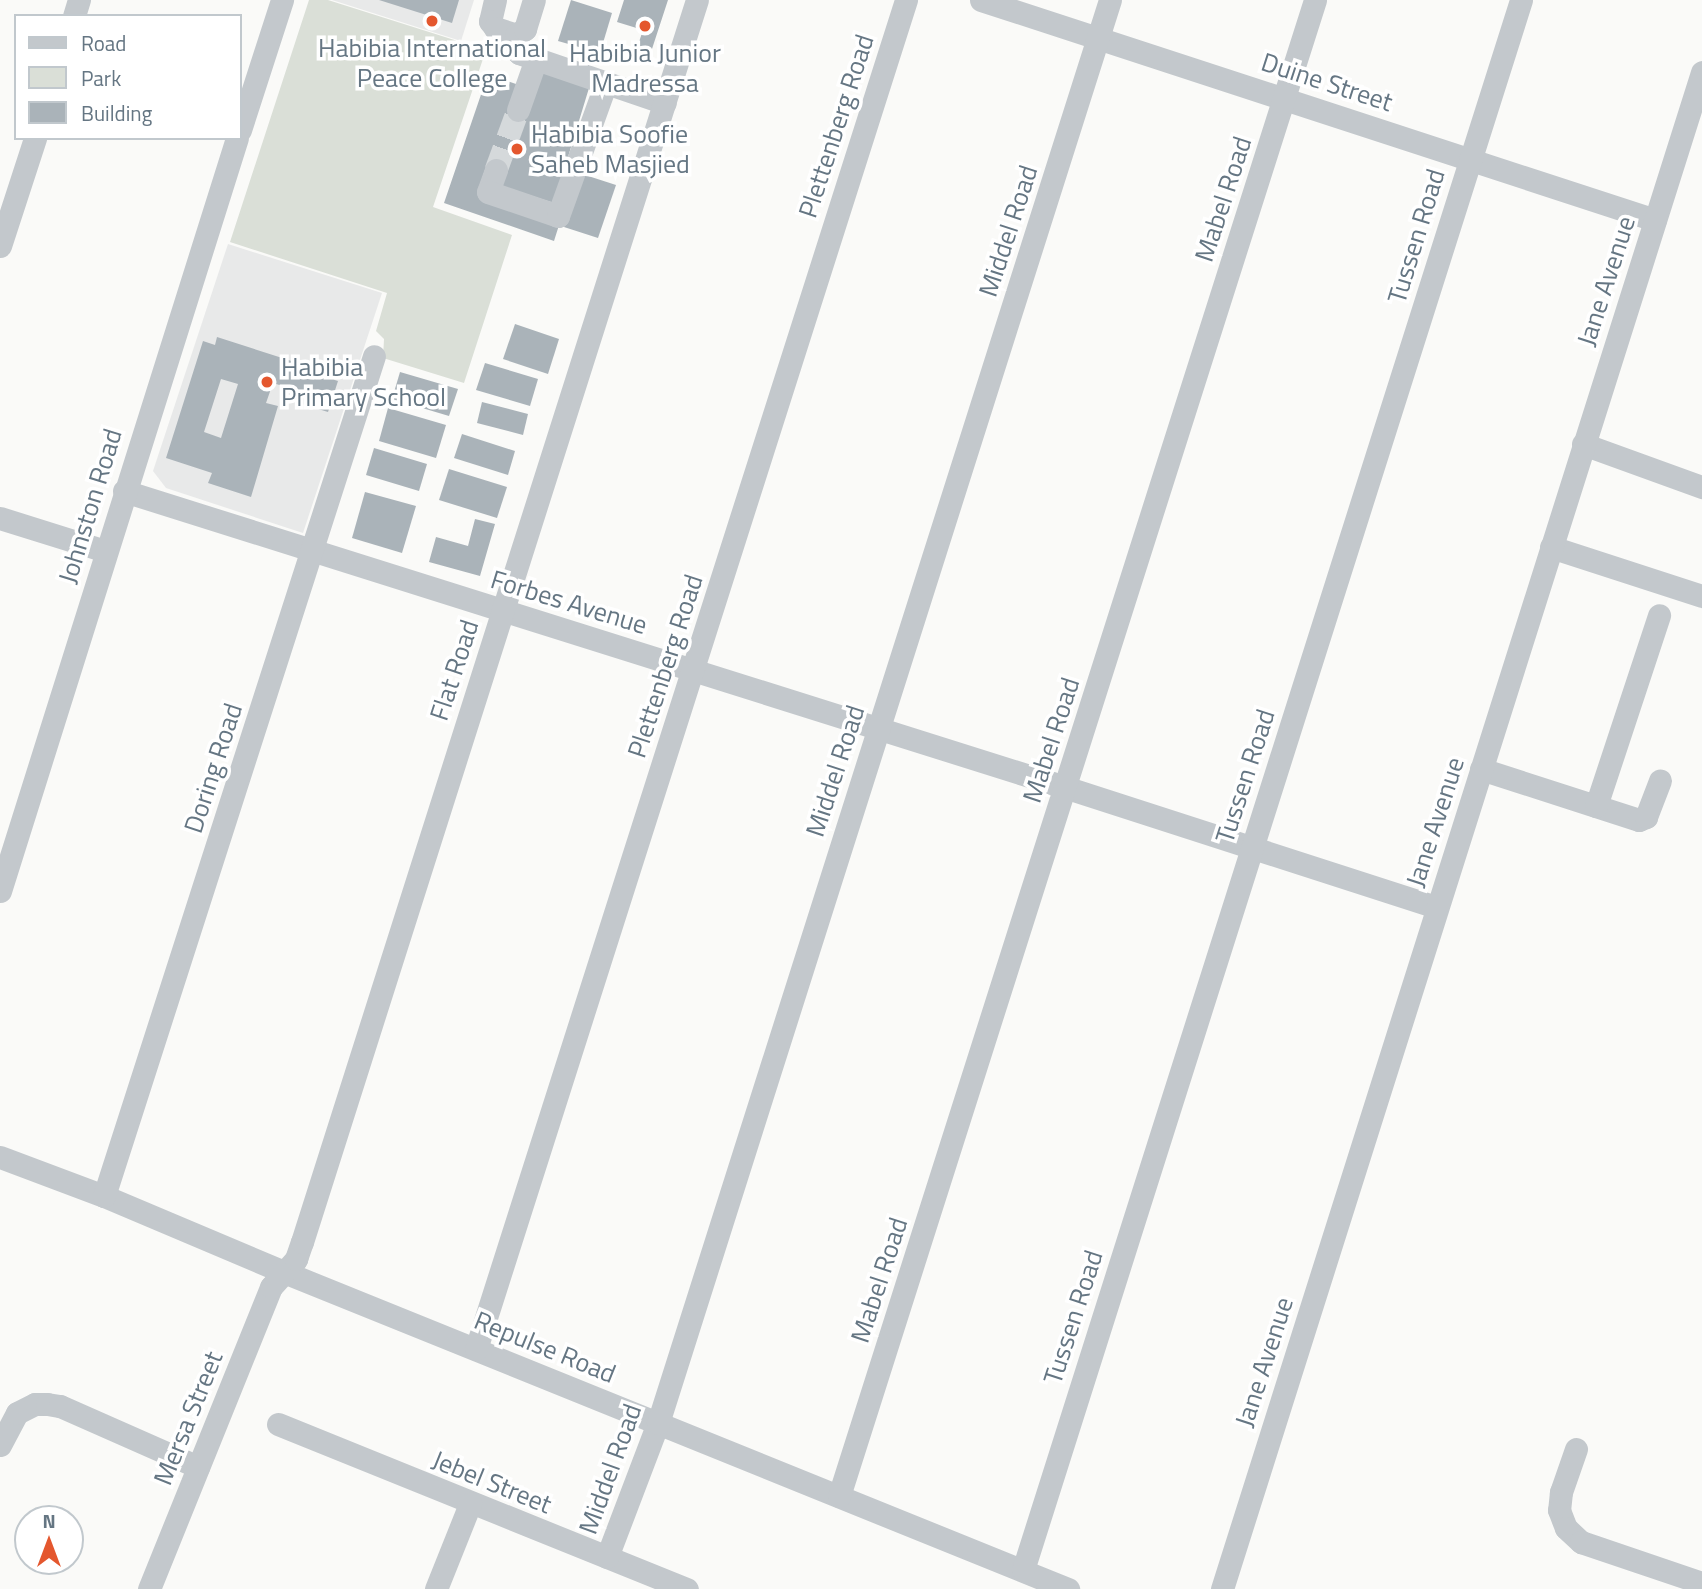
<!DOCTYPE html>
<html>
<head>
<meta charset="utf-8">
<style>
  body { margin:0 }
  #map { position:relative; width:1702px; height:1589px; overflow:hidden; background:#fafaf8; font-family:"Titillium Web",sans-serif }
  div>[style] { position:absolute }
  .built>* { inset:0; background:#e8e9e9 }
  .green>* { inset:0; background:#dadfd7 }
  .building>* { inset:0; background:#aab3b9 }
  .minor-tunnel>* { height:23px; margin-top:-11.5px; transform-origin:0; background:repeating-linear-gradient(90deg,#d5d9db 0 23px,transparent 0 34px) }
  .minor>* { height:23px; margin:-11.5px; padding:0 11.5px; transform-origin:11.5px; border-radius:11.5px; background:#c3c8cc }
  .dots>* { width:19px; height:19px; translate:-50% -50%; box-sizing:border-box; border:4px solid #fff; border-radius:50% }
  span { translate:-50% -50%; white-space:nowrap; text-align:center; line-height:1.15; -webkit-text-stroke:7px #fff; paint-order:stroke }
  .poi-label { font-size:26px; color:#657683 }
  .left { translate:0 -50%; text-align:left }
  .street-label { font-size:26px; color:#657683 }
  .legend { position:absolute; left:14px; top:14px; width:228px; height:126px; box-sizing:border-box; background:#fff; border:2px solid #c1c8cd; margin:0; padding:9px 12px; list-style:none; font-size:21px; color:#657683 }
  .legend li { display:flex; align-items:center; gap:14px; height:35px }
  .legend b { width:35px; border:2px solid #c1c8cd }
  .north { position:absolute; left:14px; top:1505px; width:70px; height:70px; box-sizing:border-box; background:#fff; border:2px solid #c1c8cd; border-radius:50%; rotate:0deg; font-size:19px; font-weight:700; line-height:28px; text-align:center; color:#657683 }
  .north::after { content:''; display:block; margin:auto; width:24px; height:32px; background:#e4572e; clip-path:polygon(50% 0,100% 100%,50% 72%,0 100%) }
</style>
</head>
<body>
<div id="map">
  <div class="built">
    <i style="clip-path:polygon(332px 0,474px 0,461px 41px)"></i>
    <i style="clip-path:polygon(228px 244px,382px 293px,303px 533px,166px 488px,153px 471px)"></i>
  </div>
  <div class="green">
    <i style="clip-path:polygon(309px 0,328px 0,486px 50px,433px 207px,512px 235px,464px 383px,383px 358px,384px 339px,376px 331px,387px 293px,230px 242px)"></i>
  </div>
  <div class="building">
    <i style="clip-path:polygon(379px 0,459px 0,452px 23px)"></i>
    <i style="clip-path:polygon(571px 0,612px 13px,600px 53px,558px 41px)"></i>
    <i style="clip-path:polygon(624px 0,668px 0,651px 52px,637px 48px,643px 30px,617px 22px)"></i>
    <i style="clip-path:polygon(543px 71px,589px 88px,554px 203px,498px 185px,486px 167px,477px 193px,560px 222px,554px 241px,444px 203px,488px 74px,516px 84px)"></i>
    <i style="clip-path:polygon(582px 174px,616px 185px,598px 238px,564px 227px)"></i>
    <i style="clip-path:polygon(515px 324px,559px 339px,548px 374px,503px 359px)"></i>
    <i style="clip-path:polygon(evenodd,217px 337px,326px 372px,325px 377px,338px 381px,328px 412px,302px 404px,305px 393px,273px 383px,266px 403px,278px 406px,251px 497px,208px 483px,212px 473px,166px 458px,203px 341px,215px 345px,217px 337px,221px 379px,238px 384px,221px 438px,204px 432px,221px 379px)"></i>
    <i style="clip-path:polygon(485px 363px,538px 379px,530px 406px,476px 390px)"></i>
    <i style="clip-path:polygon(400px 372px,458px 389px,449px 416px,392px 399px)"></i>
    <i style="clip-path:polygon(482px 402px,528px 414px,523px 435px,477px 423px)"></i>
    <i style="clip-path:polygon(388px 408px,446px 425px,436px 458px,379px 441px)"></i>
    <i style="clip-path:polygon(462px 434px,515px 451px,508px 475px,454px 458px)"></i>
    <i style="clip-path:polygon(374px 448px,427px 464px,419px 491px,366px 475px)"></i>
    <i style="clip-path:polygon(449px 469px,507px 487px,497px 518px,439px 500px)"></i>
    <i style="clip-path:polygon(365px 492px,416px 506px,402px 553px,352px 538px)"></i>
    <i style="clip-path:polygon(475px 519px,495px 524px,480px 576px,429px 562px,436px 537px,468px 546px)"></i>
  </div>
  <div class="minor-tunnel">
    <i style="left:496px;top:170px;width:64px;rotate:-69.9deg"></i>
  </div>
  <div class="minor">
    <i style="left:495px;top:0;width:22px;rotate:103deg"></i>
    <i style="left:490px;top:21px;width:9px;rotate:54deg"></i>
    <i style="left:495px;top:28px;width:22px;rotate:18deg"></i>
    <i style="left:981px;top:0;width:709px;rotate:18.08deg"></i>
    <i style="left:74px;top:16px;width:17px;rotate:-73deg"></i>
    <i style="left:516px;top:35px;width:13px;rotate:90deg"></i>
    <i style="left:516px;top:48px;width:6px;rotate:59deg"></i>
    <i style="left:519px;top:53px;width:154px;rotate:18.9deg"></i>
    <i style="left:516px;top:35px;width:11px;rotate:-34deg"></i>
    <i style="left:525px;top:29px;width:30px;rotate:-73deg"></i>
    <i style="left:518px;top:110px;width:54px;rotate:-70.6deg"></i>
    <i style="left:240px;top:130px;width:137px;rotate:-72.1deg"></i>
    <i style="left:496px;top:170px;width:23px;rotate:110deg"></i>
    <i style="left:488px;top:192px;width:74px;rotate:18.9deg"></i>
    <i style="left:558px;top:216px;width:141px;rotate:-70.2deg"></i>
    <i style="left:0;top:246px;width:114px;rotate:-72deg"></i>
    <i style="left:1583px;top:444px;width:127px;rotate:19.9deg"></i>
    <i style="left:124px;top:491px;width:973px;rotate:17.47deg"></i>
    <i style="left:1052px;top:783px;width:404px;rotate:17.9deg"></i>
    <i style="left:0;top:518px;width:110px;rotate:17.4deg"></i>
    <i style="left:1551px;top:547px;width:159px;rotate:18deg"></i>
    <i style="left:1481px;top:769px;width:166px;rotate:17.9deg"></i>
    <i style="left:1639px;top:820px;width:8px;rotate:-23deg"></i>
    <i style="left:1646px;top:817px;width:39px;rotate:-69deg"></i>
    <i style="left:1596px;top:806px;width:201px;rotate:-71.7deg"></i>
    <i style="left:0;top:891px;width:789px;rotate:-72.53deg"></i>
    <i style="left:0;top:1157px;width:111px;rotate:20.6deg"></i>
    <i style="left:104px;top:1196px;width:195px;rotate:22.9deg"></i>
    <i style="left:284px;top:1272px;width:846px;rotate:22.02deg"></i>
    <i style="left:104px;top:1196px;width:882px;rotate:-72.18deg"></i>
    <i style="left:476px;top:1349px;width:1416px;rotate:-72.32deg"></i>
    <i style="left:278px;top:1424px;width:441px;rotate:22deg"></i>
    <i style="left:0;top:1445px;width:36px;rotate:-62deg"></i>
    <i style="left:17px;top:1413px;width:20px;rotate:-27deg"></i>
    <i style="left:35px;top:1404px;width:12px"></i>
    <i style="left:47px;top:1404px;width:13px;rotate:9deg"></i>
    <i style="left:60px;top:1406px;width:151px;rotate:23.8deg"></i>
    <i style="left:1576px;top:1449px;width:46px;rotate:109.2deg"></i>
    <i style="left:1561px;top:1492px;width:18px;rotate:96deg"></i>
    <i style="left:1559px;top:1510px;width:19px;rotate:69deg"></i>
    <i style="left:1566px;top:1528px;width:21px;rotate:43deg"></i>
    <i style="left:1581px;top:1542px;width:128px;rotate:18.7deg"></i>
    <i style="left:839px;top:1496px;width:1570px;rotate:-72.35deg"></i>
    <i style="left:607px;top:1557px;width:143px;rotate:-69.2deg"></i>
    <i style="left:658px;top:1423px;width:1493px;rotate:-72.38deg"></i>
    <i style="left:1023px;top:1570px;width:1647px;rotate:-72.4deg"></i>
    <i style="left:149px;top:1589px;width:326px;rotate:-68deg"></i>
    <i style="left:271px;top:1287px;width:38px;rotate:-48deg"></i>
    <i style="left:296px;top:1259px;width:18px;rotate:-71deg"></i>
    <i style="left:302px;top:1242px;width:1303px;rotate:-72.36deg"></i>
    <i style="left:436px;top:1589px;width:92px;rotate:-68.2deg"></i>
    <i style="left:1222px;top:1589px;width:1591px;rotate:-72.44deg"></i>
  </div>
  <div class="dots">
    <i style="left:432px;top:21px;background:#e4572e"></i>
    <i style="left:645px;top:26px;background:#e4572e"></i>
    <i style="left:517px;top:149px;background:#e4572e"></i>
    <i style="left:267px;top:382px;background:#e4572e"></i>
  </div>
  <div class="poi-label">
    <span style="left:432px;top:63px">Habibia International<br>Peace College</span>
    <span style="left:645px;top:68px">Habibia Junior<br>Madressa</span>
    <span class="left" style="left:531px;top:149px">Habibia Soofie<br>Saheb Masjied</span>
    <span class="left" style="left:281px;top:382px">Habibia<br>Primary School</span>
  </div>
  <div class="street-label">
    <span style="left:1327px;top:82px;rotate:18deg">Duine Street</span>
    <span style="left:836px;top:126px;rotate:-72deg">Plettenberg Road</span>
    <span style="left:1223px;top:199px;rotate:-72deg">Mabel Road</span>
    <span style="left:1008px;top:231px;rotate:-72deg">Middel Road</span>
    <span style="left:1416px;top:236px;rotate:-73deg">Tussen Road</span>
    <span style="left:1606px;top:281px;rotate:-72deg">Jane Avenue</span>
    <span style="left:90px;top:506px;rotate:-73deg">Johnston Road</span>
    <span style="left:569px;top:602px;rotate:17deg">Forbes Avenue</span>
    <span style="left:665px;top:666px;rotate:-72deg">Plettenberg Road</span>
    <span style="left:454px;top:670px;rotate:-72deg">Flat Road</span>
    <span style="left:1051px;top:740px;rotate:-72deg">Mabel Road</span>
    <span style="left:213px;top:768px;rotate:-72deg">Doring Road</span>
    <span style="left:835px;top:771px;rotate:-72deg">Middel Road</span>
    <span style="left:1245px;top:776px;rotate:-72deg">Tussen Road</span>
    <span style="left:1435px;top:822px;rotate:-72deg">Jane Avenue</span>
    <span style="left:879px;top:1280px;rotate:-72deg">Mabel Road</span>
    <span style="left:1073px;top:1317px;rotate:-72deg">Tussen Road</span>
    <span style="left:545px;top:1347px;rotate:22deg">Repulse Road</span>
    <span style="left:1264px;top:1362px;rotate:-72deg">Jane Avenue</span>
    <span style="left:188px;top:1418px;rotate:-68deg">Mersa Street</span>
    <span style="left:610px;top:1469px;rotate:-70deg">Middel Road</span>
    <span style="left:492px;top:1482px;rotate:22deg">Jebel Street</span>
  </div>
  <ul class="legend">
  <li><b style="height:9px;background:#c3c8cc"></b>Road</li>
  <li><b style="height:19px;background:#dadfd7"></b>Park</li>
  <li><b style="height:19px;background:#aab3b9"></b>Building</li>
  </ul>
  <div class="north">N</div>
</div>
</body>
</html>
